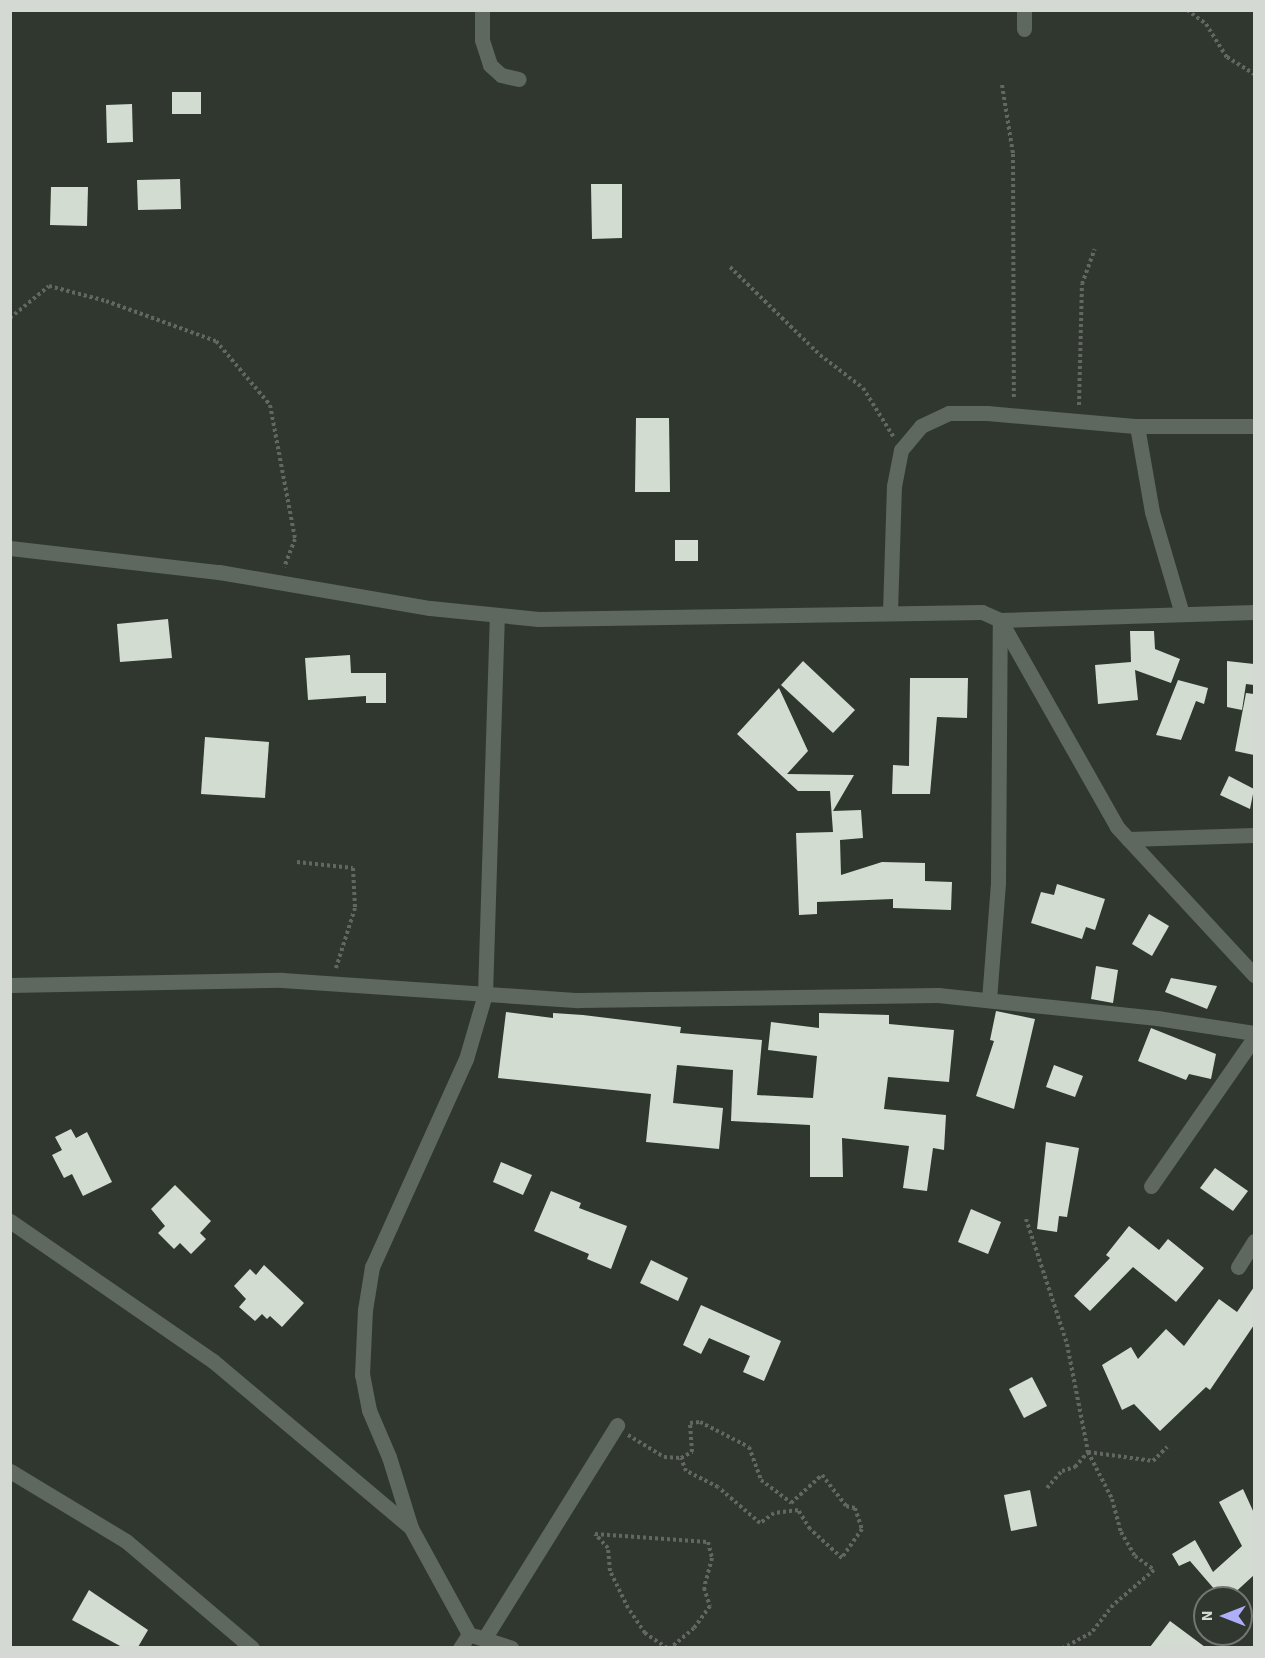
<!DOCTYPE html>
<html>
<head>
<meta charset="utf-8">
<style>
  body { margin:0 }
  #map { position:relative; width:1265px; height:1658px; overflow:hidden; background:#30372f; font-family:"Source Sans 3",sans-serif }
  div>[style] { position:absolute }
  .building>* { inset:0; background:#d2dcd1 }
  .path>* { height:4px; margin-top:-2px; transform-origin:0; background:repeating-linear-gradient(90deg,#626861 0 3px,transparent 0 6px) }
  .minor>* { height:15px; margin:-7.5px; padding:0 7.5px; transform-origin:7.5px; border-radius:7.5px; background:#5f685e }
  .tertiary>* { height:15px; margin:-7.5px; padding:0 7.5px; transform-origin:7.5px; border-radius:7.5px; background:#5f685e }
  span { translate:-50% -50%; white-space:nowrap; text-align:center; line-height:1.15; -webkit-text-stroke:6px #30372f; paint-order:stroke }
  .frame { position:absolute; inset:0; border:12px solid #d5d9d4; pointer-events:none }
  .north { position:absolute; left:1193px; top:1586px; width:60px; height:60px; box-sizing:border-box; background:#30372f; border:2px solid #727871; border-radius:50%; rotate:270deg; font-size:16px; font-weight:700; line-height:24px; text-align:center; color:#d5d9d4 }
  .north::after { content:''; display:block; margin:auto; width:21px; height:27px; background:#afaefa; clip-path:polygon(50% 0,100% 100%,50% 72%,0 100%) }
</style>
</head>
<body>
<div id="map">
  <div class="building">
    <i style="clip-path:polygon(172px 92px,201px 92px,201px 114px,172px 114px)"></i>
    <i style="clip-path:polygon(132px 104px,133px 142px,107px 143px,106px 105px)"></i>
    <i style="clip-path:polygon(180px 179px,181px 209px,138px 210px,137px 180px)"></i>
    <i style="clip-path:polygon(591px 184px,622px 184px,622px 238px,592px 239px)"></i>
    <i style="clip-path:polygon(51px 187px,88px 187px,87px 226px,50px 225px)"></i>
    <i style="clip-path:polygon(636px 418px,669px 418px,670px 492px,635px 492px)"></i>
    <i style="clip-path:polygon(675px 540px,698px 540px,698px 561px,675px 561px)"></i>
    <i style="clip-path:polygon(168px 619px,172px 658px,120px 662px,117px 624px)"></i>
    <i style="clip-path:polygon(1130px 631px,1154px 631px,1155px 649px,1180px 659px,1171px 683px,1135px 670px,1138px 700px,1098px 704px,1095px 665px,1131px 662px)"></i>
    <i style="clip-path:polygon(350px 655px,351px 673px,386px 673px,386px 703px,366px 703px,366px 696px,308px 700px,305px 658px)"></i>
    <i style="clip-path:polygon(803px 661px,855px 710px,833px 733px,781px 685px)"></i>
    <i style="clip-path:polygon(1227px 661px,1254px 664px,1254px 685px,1246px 684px,1242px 710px,1227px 707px)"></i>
    <i style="clip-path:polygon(910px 678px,968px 678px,967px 718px,937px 717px,930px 794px,892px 794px,893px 765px,909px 766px)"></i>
    <i style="clip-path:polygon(1178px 680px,1208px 688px,1204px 704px,1196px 701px,1181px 740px,1156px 735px)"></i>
    <i style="clip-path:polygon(779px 688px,808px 751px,787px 774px,854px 775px,833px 811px,861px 810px,863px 838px,840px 840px,841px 875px,882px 862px,925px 863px,925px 881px,952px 882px,951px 910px,893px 908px,893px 899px,817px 902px,817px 914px,799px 915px,796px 833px,833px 832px,830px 791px,798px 791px,737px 734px)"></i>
    <i style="clip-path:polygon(1246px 693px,1254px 694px,1254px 755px,1235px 751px)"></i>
    <i style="clip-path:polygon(205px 737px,269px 742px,265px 798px,201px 794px)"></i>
    <i style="clip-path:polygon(1229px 776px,1254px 789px,1250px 809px,1220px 795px)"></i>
    <i style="clip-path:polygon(1057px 884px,1105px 899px,1095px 930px,1086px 927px,1082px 939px,1031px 923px,1041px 892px,1054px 895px)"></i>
    <i style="clip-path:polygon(1149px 914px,1169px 926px,1152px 956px,1132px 944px)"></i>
    <i style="clip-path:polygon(1096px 966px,1118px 970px,1113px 1003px,1091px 999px)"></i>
    <i style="clip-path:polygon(1171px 978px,1217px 986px,1207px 1009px,1165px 992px)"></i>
    <i style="clip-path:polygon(996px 1011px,1035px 1019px,1014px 1109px,976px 1096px,994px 1041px,990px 1040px)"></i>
    <i style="clip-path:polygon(506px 1012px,553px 1018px,553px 1013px,583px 1015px,681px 1027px,680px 1033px,762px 1040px,757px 1095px,813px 1098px,817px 1056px,768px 1050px,771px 1022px,819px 1028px,819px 1013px,889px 1015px,889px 1024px,954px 1030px,949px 1082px,888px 1077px,884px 1109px,946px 1115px,944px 1150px,933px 1148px,927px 1191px,903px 1188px,909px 1146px,842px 1138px,843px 1177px,810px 1177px,810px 1125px,731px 1121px,733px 1070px,677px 1065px,673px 1103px,723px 1108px,719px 1149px,646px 1142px,651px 1094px,498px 1078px)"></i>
    <i style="clip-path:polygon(1151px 1028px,1216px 1054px,1211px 1079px,1189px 1074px,1186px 1080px,1138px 1061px)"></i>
    <i style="clip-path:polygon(1054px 1065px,1083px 1076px,1075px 1097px,1046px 1087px)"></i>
    <i style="clip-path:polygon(71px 1129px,76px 1138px,87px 1132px,112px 1182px,83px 1196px,72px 1174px,64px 1178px,52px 1155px,62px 1150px,55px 1137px)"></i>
    <i style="clip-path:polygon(1046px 1142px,1079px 1148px,1067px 1217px,1059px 1216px,1057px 1232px,1037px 1229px)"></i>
    <i style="clip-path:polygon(501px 1162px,532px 1175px,523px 1195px,493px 1182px)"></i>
    <i style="clip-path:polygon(1215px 1168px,1248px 1191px,1233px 1211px,1200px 1188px)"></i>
    <i style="clip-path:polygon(175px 1185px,211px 1221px,200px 1233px,206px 1239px,191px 1254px,180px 1243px,174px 1249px,158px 1233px,165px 1226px,151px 1209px)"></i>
    <i style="clip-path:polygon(551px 1191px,581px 1203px,579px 1208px,627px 1226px,611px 1269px,587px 1259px,589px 1254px,534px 1231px)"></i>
    <i style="clip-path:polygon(971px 1209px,1001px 1222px,988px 1254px,958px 1242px)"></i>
    <i style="clip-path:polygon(1129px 1226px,1159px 1250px,1168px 1239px,1204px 1268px,1176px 1302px,1133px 1267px,1090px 1311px,1074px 1296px,1110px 1258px,1106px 1255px)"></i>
    <i style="clip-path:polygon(651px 1260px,688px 1278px,678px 1301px,640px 1283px)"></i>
    <i style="clip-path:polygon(264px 1265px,304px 1303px,282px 1327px,270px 1316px,267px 1319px,262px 1314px,255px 1321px,239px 1307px,246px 1299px,234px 1286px,250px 1269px,256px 1275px)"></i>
    <i style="clip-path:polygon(1254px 1287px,1254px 1325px,1210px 1390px,1206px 1387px,1160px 1431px,1134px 1404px,1122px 1410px,1102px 1365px,1131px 1347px,1138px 1359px,1166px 1329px,1184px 1346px,1219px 1299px,1237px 1312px)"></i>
    <i style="clip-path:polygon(701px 1305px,781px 1341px,764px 1381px,743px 1372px,750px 1356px,709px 1338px,701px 1354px,683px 1345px)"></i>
    <i style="clip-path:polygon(1032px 1377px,1047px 1406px,1024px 1418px,1009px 1389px)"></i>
    <i style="clip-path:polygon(1243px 1489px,1254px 1513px,1254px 1575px,1229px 1598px,1222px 1598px,1190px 1561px,1179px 1566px,1172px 1554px,1195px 1540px,1213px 1572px,1242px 1546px,1219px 1502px)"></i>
    <i style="clip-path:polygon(1030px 1490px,1037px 1526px,1011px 1531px,1004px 1495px)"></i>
    <i style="clip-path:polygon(89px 1590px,148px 1630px,138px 1647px,122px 1647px,72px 1620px)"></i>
    <i style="clip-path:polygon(1170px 1621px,1205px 1647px,1150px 1647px)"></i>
  </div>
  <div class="path">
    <i style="left:1187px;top:10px;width:24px;rotate:36deg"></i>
    <i style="left:1206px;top:24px;width:39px;rotate:58deg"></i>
    <i style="left:1227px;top:57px;width:32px;rotate:32deg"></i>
    <i style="left:1002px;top:85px;width:70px;rotate:80.9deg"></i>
    <i style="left:1013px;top:154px;width:246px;rotate:89.8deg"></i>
    <i style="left:730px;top:267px;width:126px;rotate:44.4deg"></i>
    <i style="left:820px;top:355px;width:54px;rotate:37.5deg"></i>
    <i style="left:863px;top:388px;width:57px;rotate:58deg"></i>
    <i style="left:10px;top:318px;width:50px;rotate:-39.4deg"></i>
    <i style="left:49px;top:286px;width:59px;rotate:14.7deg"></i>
    <i style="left:106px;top:301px;width:117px;rotate:20deg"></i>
    <i style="left:216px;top:341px;width:84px;rotate:49.8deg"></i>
    <i style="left:270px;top:405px;width:136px;rotate:79.4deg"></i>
    <i style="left:295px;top:539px;width:30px;rotate:111deg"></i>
    <i style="left:1079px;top:405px;width:121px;rotate:-88.6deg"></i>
    <i style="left:1082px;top:284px;width:37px;rotate:-70deg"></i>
    <i style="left:297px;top:862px;width:56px;rotate:6.1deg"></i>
    <i style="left:353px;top:868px;width:40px;rotate:87.1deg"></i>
    <i style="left:355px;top:908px;width:63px;rotate:107.6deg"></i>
    <i style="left:1026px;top:1219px;width:132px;rotate:71.8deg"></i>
    <i style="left:1067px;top:1344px;width:110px;rotate:79deg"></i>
    <i style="left:1088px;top:1452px;width:66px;rotate:7.9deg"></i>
    <i style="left:1153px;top:1461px;width:20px;rotate:-45deg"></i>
    <i style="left:628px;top:1435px;width:42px;rotate:31.4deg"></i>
    <i style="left:664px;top:1457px;width:17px;rotate:3deg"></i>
    <i style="left:681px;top:1458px;width:13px;rotate:-29deg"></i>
    <i style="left:692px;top:1452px;width:29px;rotate:-94deg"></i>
    <i style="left:690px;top:1423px;width:10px;rotate:-6deg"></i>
    <i style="left:700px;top:1422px;width:55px;rotate:27deg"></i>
    <i style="left:749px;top:1447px;width:35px;rotate:70deg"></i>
    <i style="left:761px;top:1480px;width:38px;rotate:37deg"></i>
    <i style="left:791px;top:1503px;width:42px;rotate:-42.1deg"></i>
    <i style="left:822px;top:1475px;width:39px;rotate:52deg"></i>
    <i style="left:846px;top:1506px;width:9px;rotate:13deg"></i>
    <i style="left:855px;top:1508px;width:22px;rotate:72deg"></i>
    <i style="left:862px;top:1529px;width:35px;rotate:125deg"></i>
    <i style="left:842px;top:1558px;width:43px;rotate:-137.8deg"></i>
    <i style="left:810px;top:1529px;width:22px;rotate:-122deg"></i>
    <i style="left:798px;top:1510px;width:24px;rotate:173deg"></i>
    <i style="left:774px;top:1513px;width:17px;rotate:144deg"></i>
    <i style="left:760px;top:1523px;width:55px;rotate:-139.4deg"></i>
    <i style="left:718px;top:1487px;width:36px;rotate:-153deg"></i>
    <i style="left:686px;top:1471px;width:14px;rotate:-111deg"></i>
    <i style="left:1047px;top:1488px;width:23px;rotate:-49deg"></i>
    <i style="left:1062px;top:1471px;width:14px;rotate:-17deg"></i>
    <i style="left:1075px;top:1467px;width:20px;rotate:-49deg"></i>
    <i style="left:1088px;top:1452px;width:53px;rotate:62.9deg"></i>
    <i style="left:1112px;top:1499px;width:34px;rotate:75deg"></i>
    <i style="left:1121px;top:1532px;width:28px;rotate:60deg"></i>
    <i style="left:1135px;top:1556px;width:24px;rotate:36deg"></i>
    <i style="left:1154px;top:1570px;width:54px;rotate:139.5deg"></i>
    <i style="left:1113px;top:1605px;width:36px;rotate:128deg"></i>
    <i style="left:1091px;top:1633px;width:32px;rotate:152deg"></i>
    <i style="left:667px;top:1648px;width:27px;rotate:-146deg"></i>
    <i style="left:645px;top:1633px;width:30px;rotate:-124deg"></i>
    <i style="left:628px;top:1608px;width:41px;rotate:-115.9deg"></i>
    <i style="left:610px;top:1571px;width:23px;rotate:-95deg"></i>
    <i style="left:608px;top:1548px;width:19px;rotate:-133deg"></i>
    <i style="left:595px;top:1534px;width:113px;rotate:4deg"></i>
    <i style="left:708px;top:1542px;width:16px;rotate:76deg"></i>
    <i style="left:712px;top:1558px;width:31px;rotate:105deg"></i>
    <i style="left:704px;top:1588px;width:19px;rotate:72deg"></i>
    <i style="left:710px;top:1606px;width:27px;rotate:126deg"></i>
    <i style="left:694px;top:1628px;width:31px;rotate:140deg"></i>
  </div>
  <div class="minor">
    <i style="left:482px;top:10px;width:30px;rotate:90deg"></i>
    <i style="left:482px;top:40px;width:26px;rotate:72deg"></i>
    <i style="left:490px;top:65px;width:15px;rotate:42deg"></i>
    <i style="left:501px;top:75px;width:18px;rotate:13deg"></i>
    <i style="left:1024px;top:10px;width:19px;rotate:90deg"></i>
    <i style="left:1137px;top:426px;width:87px;rotate:80.1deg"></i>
    <i style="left:1152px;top:512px;width:106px;rotate:73.6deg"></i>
    <i style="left:10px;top:548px;width:210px;rotate:6.6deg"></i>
    <i style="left:219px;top:572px;width:214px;rotate:9.7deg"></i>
    <i style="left:430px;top:608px;width:109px;rotate:5.8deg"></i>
    <i style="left:538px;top:619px;width:444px;rotate:-0.9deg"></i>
    <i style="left:982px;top:612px;width:20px;rotate:24deg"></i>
    <i style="left:1000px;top:620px;width:238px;rotate:60.5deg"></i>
    <i style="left:1117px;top:827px;width:202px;rotate:47.2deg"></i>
    <i style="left:890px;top:612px;width:126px;rotate:-88.2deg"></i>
    <i style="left:894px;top:486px;width:37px;rotate:-79deg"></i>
    <i style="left:901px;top:450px;width:31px;rotate:-50deg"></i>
    <i style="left:921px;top:426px;width:31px;rotate:-25deg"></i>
    <i style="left:949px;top:413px;width:38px"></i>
    <i style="left:987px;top:413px;width:151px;rotate:5deg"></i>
    <i style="left:1137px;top:426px;width:117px"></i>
    <i style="left:1128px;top:839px;width:126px;rotate:-1.8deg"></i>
    <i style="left:10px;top:985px;width:272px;rotate:-1.1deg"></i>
    <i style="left:282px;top:980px;width:297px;rotate:3.9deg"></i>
    <i style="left:578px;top:1000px;width:360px;rotate:-0.8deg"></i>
    <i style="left:938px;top:995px;width:220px;rotate:6deg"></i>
    <i style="left:1157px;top:1018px;width:98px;rotate:8.8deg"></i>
    <i style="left:989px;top:1000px;width:118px;rotate:-85.6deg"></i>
    <i style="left:998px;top:882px;width:262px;rotate:-89.6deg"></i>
    <i style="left:1000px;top:620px;width:254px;rotate:-1.8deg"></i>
    <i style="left:1151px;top:1186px;width:180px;rotate:-55.2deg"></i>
    <i style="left:10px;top:1221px;width:247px;rotate:34.6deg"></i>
    <i style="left:213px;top:1361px;width:259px;rotate:40.1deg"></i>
    <i style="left:1238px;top:1267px;width:31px;rotate:-58deg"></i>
    <i style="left:475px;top:1636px;width:38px;rotate:18deg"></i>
    <i style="left:484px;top:1639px;width:252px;rotate:-58.1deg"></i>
    <i style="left:460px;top:1648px;width:17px;rotate:-57deg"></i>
    <i style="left:469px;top:1634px;width:121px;rotate:-118.7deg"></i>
    <i style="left:411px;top:1528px;width:74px;rotate:-107.2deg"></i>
    <i style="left:389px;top:1457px;width:51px;rotate:-113.1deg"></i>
    <i style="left:369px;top:1410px;width:36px;rotate:-101deg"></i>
    <i style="left:362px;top:1375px;width:65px;rotate:-87.4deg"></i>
    <i style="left:365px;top:1310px;width:44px;rotate:-80.8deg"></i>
    <i style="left:372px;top:1267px;width:228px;rotate:-65.7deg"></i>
    <i style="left:466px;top:1059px;width:68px;rotate:-73.7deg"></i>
    <i style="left:485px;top:994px;width:379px;rotate:-88.2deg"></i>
  </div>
  <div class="tertiary">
    <i style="left:10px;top:1471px;width:135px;rotate:31.1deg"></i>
    <i style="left:126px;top:1541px;width:165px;rotate:40.3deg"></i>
  </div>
  <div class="frame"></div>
  <div class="north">N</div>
</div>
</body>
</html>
